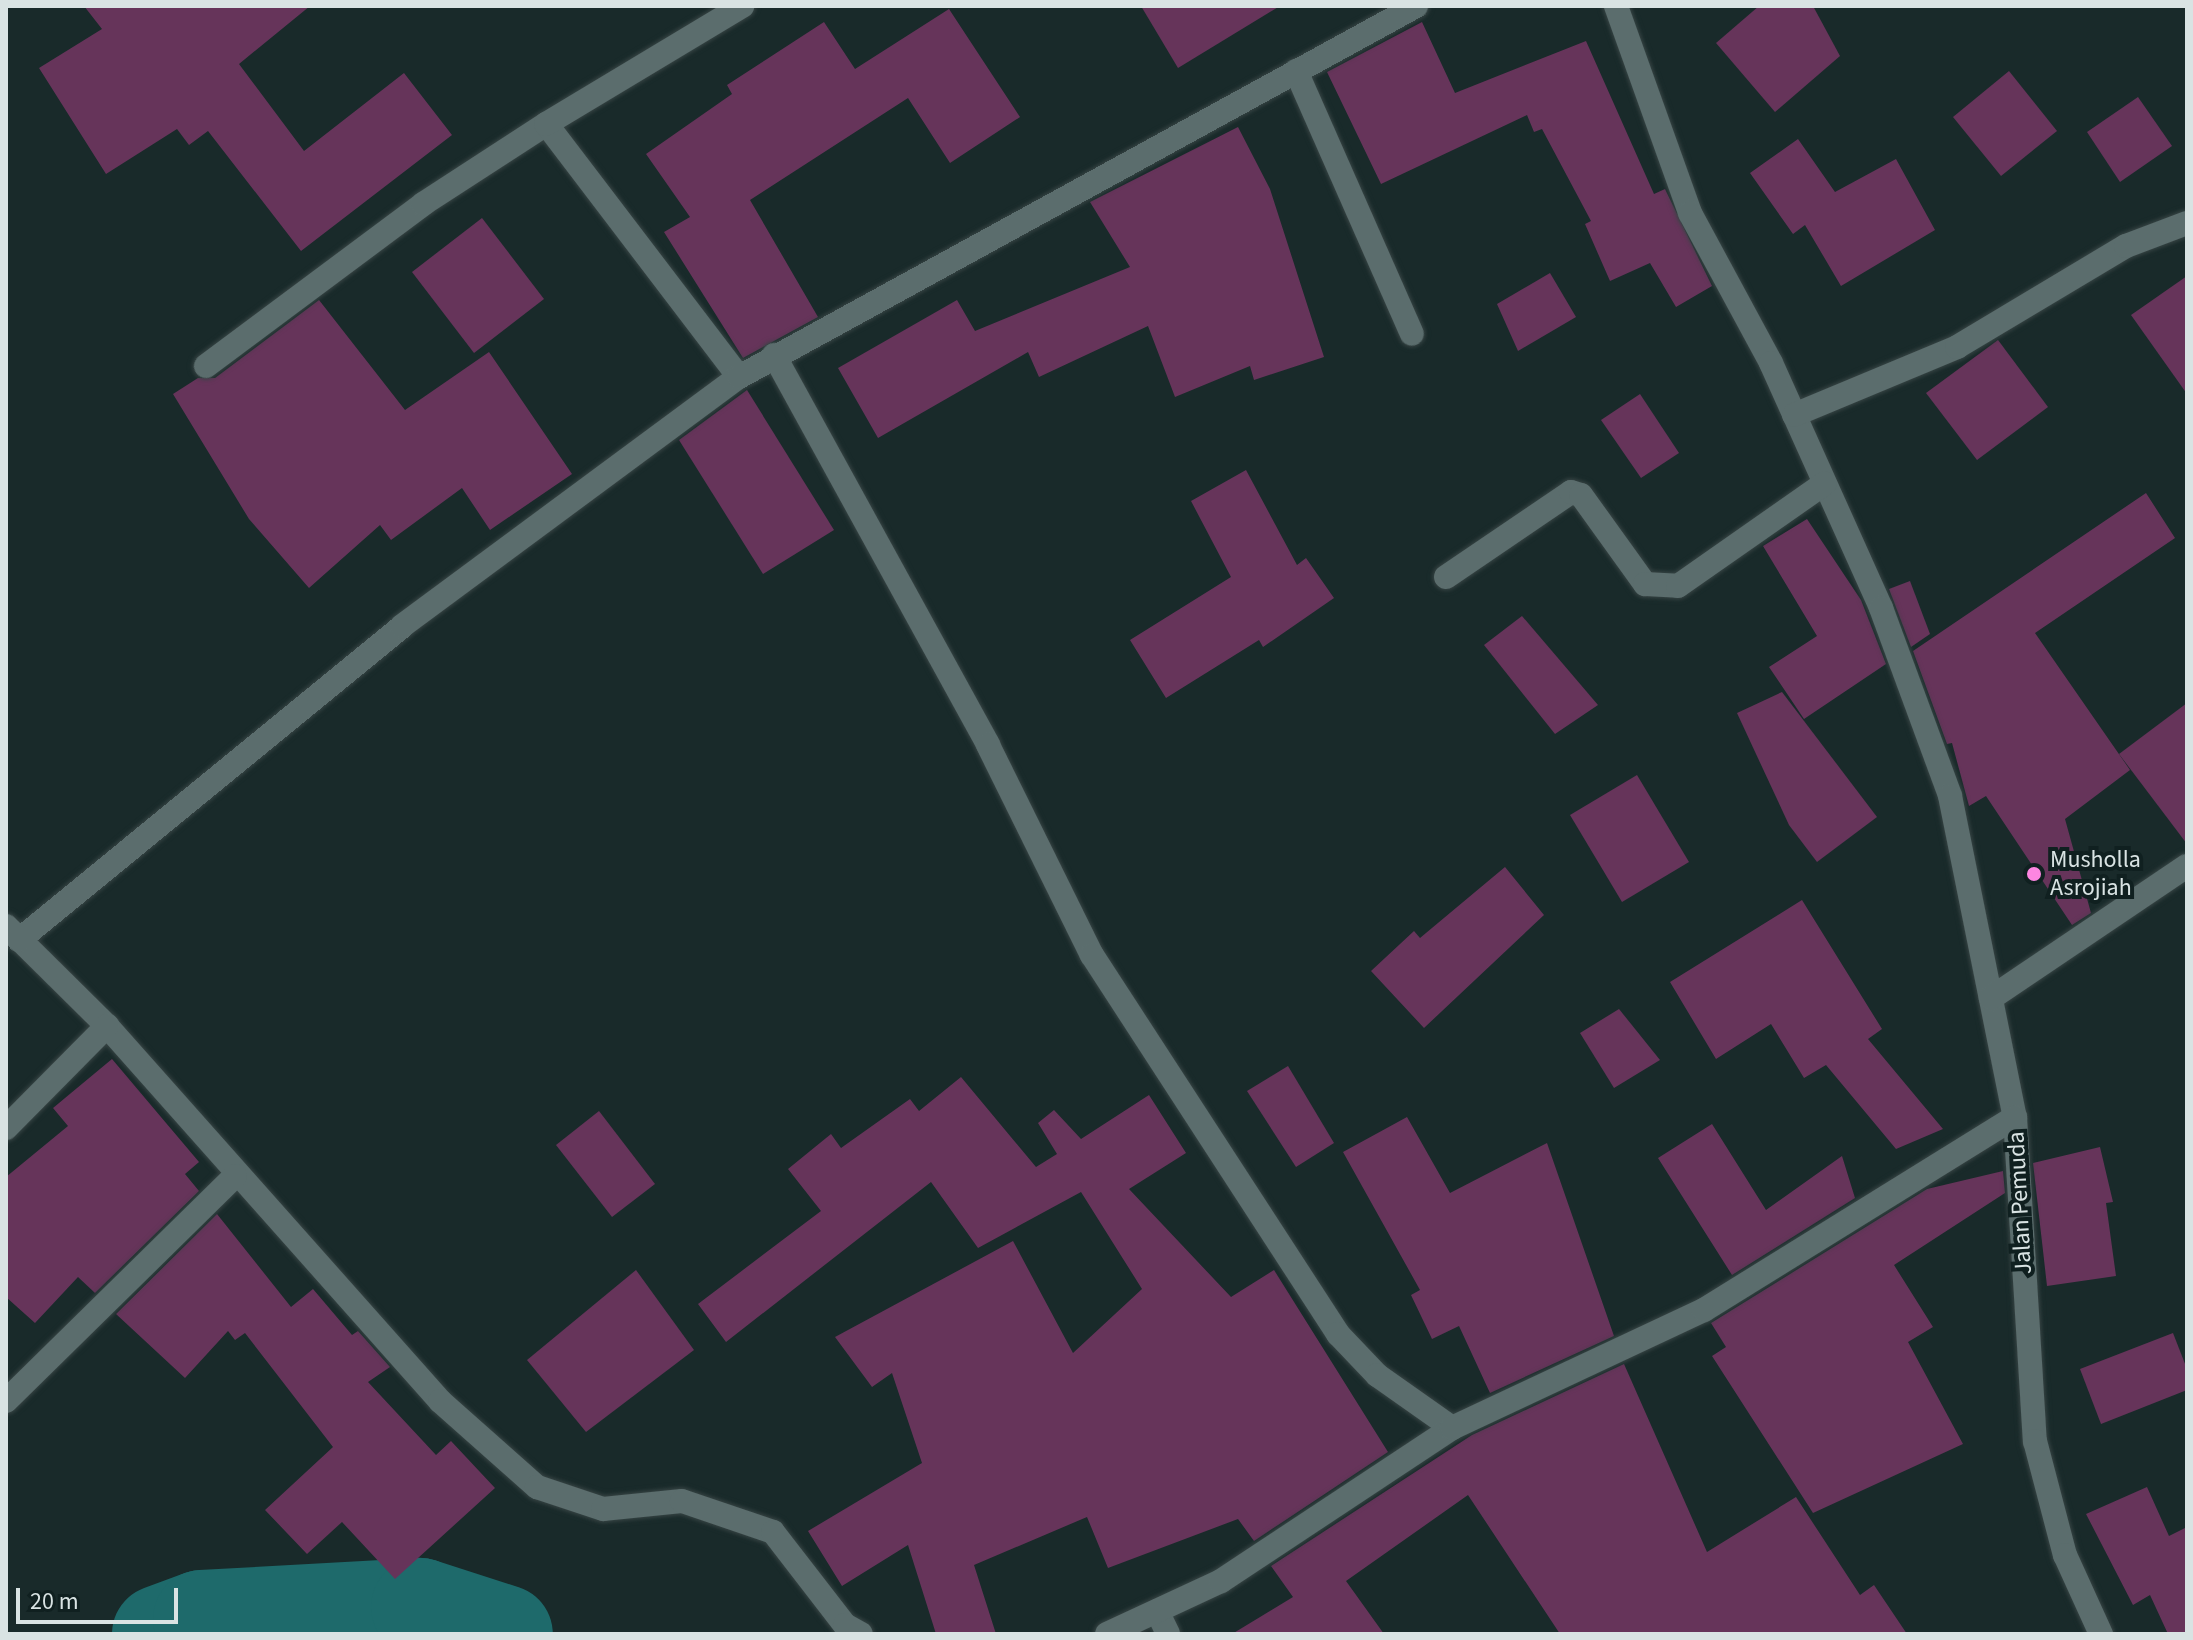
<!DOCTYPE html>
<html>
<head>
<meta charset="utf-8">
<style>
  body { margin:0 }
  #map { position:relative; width:2193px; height:1640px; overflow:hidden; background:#192a2a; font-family:"Source Sans 3",sans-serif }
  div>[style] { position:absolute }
  .river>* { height:98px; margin:-49px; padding:0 49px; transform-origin:49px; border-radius:49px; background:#1e6a6b }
  .building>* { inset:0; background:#66345a }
  .roads { filter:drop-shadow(0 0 2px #374444) drop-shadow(0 0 2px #374444) }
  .minor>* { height:24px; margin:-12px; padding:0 12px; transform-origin:12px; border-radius:12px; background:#5b6d6d }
  .dots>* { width:22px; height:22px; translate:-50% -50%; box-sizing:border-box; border:4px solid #102020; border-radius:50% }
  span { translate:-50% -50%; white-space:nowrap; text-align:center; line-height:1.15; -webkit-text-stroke:8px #102020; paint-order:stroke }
  .poi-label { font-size:24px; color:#d9e3e3 }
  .left { translate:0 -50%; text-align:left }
  .street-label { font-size:24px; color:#d9e3e3 }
  .frame { position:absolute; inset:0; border:8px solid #d9e3e3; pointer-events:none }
  .scale { position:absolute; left:16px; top:1588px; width:162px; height:36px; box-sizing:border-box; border:4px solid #d9e3e3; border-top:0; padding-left:10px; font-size:24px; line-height:28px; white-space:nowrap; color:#d9e3e3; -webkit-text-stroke:6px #102020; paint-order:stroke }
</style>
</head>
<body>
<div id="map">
  <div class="river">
    <i style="left:161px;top:1634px;width:44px;rotate:-20.1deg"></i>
    <i style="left:202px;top:1619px;width:218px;rotate:-3.2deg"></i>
    <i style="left:420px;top:1607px;width:88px;rotate:17.8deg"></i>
  </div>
  <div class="building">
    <i style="clip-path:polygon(84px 6px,310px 6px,239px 64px,304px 151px,404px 73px,452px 135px,301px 251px,208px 131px,189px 145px,177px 129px,106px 174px,39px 68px,102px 29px)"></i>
    <i style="clip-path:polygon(1141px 6px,1280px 6px,1178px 68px)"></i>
    <i style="clip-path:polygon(1759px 6px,1813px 6px,1840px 56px,1775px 112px,1716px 43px)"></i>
    <i style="clip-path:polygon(949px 9px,1020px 117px,950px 163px,908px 98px,750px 200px,818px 317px,743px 358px,664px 232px,690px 217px,646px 154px,732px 94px,727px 85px,824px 22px,855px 69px)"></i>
    <i style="clip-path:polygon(1422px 22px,1455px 93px,1586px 41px,1654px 194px,1665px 189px,1712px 286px,1676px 307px,1650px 263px,1610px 281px,1585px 224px,1591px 221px,1542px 129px,1534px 132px,1527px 115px,1381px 184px,1327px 72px)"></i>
    <i style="clip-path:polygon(2009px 71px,2057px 131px,2001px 176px,1953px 117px)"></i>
    <i style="clip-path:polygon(2138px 97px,2172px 146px,2120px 182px,2087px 132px)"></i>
    <i style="clip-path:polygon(1238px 127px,1270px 189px,1324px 357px,1254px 380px,1250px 366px,1175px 397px,1148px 326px,1039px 377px,1028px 352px,878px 438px,838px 368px,957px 300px,975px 331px,1130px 267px,1090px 202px)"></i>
    <i style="clip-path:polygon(1798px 139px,1835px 192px,1896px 159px,1935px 230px,1841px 286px,1805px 225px,1793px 234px,1750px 173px)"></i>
    <i style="clip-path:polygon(482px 218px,544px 299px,474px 353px,412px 272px)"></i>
    <i style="clip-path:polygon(1550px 273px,1576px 317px,1518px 351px,1497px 304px)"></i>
    <i style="clip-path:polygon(2187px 276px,2187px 394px,2131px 315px)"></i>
    <i style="clip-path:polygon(319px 300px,405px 410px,489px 352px,572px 474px,490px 530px,462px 488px,391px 540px,380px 525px,309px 588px,249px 519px,173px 394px,198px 378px,215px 378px)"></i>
    <i style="clip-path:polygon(1998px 340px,2048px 407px,1977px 460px,1926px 393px)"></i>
    <i style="clip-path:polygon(747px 390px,834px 530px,763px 574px,679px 440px)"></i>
    <i style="clip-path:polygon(1640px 394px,1679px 453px,1641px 478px,1601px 420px)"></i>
    <i style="clip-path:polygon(1246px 470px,1297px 565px,1306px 558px,1334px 598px,1263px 647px,1259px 640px,1166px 698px,1130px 640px,1231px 577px,1191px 501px)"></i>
    <i style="clip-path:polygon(2146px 493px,2175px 538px,2035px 633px,2130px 770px,2065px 819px,2091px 913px,2072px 925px,1986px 796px,1969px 806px,1952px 743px,1947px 744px,1913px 651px)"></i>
    <i style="clip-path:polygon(1807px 519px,1861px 600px,1886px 664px,1804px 719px,1769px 667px,1817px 636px,1763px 546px)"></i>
    <i style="clip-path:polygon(1910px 581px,1930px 634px,1911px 647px,1889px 589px)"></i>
    <i style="clip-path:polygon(1522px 616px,1598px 705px,1555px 734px,1484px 645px)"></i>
    <i style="clip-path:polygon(1782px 692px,1877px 817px,1817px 862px,1789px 825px,1737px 713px)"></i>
    <i style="clip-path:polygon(2187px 703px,2187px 844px,2119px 754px)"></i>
    <i style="clip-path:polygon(1637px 775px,1689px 862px,1622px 902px,1570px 815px)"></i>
    <i style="clip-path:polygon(1505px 867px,1544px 915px,1424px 1028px,1371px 971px,1414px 931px,1420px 938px)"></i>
    <i style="clip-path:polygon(1802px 900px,1882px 1029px,1868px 1039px,1943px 1129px,1896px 1149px,1826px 1065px,1804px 1078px,1771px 1024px,1716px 1059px,1670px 982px)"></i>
    <i style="clip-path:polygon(1619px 1009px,1660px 1060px,1614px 1088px,1580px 1033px)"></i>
    <i style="clip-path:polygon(112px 1059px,199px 1162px,185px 1174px,199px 1191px,95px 1293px,78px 1277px,35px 1323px,6px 1297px,6px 1177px,68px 1126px,53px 1108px)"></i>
    <i style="clip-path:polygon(1288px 1066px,1334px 1143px,1296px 1167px,1247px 1091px)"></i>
    <i style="clip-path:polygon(961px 1077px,1036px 1167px,1057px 1154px,1038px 1123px,1054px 1110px,1081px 1139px,1149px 1095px,1186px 1153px,1129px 1189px,1231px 1297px,1274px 1270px,1388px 1452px,1254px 1541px,1238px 1519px,1108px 1568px,1087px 1517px,974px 1565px,996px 1634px,936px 1634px,908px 1545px,842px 1586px,808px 1531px,922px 1463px,892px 1373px,872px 1387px,835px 1337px,1013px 1241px,1073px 1353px,1142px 1289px,1081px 1192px,978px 1248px,931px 1182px,726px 1342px,698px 1304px,821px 1211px,788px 1169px,831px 1134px,841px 1148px,910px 1099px,919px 1111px)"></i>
    <i style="clip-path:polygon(599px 1111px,655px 1184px,612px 1217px,556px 1145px)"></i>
    <i style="clip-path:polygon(1407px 1117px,1450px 1193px,1547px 1143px,1614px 1336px,1490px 1393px,1459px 1326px,1432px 1339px,1411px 1295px,1420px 1290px,1343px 1152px)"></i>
    <i style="clip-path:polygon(1712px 1124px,1766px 1210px,1842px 1156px,1855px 1198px,1732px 1275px,1658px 1158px)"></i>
    <i style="clip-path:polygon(2100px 1147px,2113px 1202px,2106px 1203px,2116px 1276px,2047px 1286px,2033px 1163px)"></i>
    <i style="clip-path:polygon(2003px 1171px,2005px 1193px,1894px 1265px,1933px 1327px,1908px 1342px,1963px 1444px,1813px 1513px,1712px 1356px,1726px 1347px,1711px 1323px,1927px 1189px)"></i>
    <i style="clip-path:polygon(217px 1214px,291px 1307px,313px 1289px,352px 1335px,358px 1331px,390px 1367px,368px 1382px,436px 1455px,451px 1441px,495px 1488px,395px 1579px,342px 1522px,307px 1554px,265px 1510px,333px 1447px,245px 1333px,235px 1340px,228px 1331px,185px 1378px,116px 1314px)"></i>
    <i style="clip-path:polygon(636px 1270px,694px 1350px,586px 1432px,527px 1360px)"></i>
    <i style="clip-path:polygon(2173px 1333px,2187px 1369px,2187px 1390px,2101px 1424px,2080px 1369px)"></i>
    <i style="clip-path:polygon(1624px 1364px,1707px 1552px,1796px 1497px,1860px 1595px,1874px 1585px,1907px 1634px,1560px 1634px,1468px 1495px,1346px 1581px,1384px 1634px,1232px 1634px,1293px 1597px,1271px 1566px,1472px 1435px)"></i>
    <i style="clip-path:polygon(2147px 1487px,2169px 1536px,2187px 1527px,2187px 1634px,2168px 1634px,2150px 1595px,2133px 1605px,2086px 1514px)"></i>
  </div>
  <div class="roads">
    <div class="minor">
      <i style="left:1616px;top:6px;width:220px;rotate:70.3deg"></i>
      <i style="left:1690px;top:213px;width:170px;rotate:61.6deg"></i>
      <i style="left:1771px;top:363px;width:269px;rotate:65.8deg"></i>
      <i style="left:1881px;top:608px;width:200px;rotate:69.8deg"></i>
      <i style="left:1950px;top:796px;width:328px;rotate:78.6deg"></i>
      <i style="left:2015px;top:1117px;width:325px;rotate:86.5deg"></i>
      <i style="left:2035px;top:1441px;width:118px;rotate:75.3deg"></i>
      <i style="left:2065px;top:1555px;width:87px;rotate:65.5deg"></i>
      <i style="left:1296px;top:71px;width:287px;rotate:66.2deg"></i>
      <i style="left:774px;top:355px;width:445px;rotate:61.2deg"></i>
      <i style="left:988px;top:745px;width:234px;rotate:63.7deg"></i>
      <i style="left:1092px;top:955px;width:452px;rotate:57deg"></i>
      <i style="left:1338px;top:1334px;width:57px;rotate:46.4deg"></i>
      <i style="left:1377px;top:1375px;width:92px;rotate:35.2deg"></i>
      <i style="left:206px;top:366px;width:271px;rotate:-36.7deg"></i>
      <i style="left:423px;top:204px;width:147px;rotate:-33deg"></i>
      <i style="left:739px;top:377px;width:318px;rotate:-127.3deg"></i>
      <i style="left:546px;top:124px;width:229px;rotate:-31deg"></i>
      <i style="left:1794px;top:415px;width:177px;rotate:-22.6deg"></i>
      <i style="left:1957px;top:347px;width:197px;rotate:-30.9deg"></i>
      <i style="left:2126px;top:246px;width:65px;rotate:-20.7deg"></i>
      <i style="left:1446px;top:577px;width:151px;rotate:-34.2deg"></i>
      <i style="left:1571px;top:492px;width:10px;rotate:17deg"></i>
      <i style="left:1581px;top:495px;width:110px;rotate:54.3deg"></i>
      <i style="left:1645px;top:584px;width:33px;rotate:3deg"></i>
      <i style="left:1678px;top:586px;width:179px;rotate:-35deg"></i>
      <i style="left:6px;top:926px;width:142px;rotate:44.7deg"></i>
      <i style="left:107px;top:1026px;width:502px;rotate:48.39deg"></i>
      <i style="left:440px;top:1401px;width:130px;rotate:41.6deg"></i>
      <i style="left:537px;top:1487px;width:70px;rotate:18.4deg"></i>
      <i style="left:603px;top:1509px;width:79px;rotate:-5.8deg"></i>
      <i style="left:682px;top:1501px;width:96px;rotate:18.8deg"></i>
      <i style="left:773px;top:1532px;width:118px;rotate:52.3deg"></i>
      <i style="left:845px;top:1625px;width:18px;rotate:29deg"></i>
      <i style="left:19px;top:940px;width:495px;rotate:-39.3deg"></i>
      <i style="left:402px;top:626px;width:419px;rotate:-36.5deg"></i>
      <i style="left:739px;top:377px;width:772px;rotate:-28.72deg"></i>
      <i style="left:1991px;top:998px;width:236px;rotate:-34deg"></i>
      <i style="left:6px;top:1128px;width:144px;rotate:-45.3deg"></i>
      <i style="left:6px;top:1401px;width:321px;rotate:-44.5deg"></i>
      <i style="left:1157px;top:1611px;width:25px;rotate:64deg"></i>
      <i style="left:1107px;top:1634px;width:126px;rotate:-24.9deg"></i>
      <i style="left:1221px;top:1581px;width:277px;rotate:-33.5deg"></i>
      <i style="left:1452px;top:1428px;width:278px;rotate:-25.1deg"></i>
      <i style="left:1704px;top:1310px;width:366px;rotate:-31.8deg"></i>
    </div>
  </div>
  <div class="dots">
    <i style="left:2034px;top:874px;background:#fd86e1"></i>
  </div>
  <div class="poi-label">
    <span class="left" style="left:2050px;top:874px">Musholla<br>Asrojiah</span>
  </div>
  <div class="street-label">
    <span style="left:2020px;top:1203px;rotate:-93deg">Jalan Pemuda</span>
  </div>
  <div class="frame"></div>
  <div class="scale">20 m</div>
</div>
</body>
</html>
